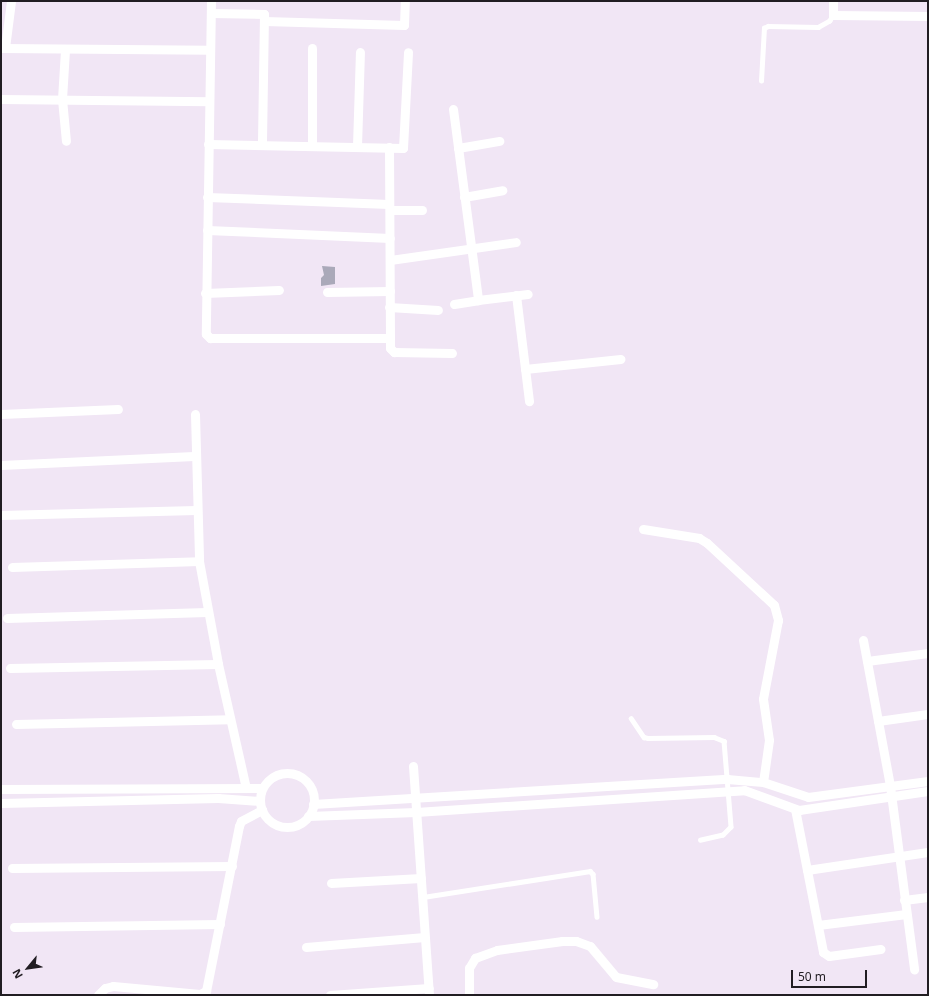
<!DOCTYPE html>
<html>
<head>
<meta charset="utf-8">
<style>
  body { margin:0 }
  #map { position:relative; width:929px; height:996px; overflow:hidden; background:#f1e6f5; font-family:"Noto Sans",sans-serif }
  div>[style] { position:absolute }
  .building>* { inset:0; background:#aaa9b9 }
  .service>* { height:4.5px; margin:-2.25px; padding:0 2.25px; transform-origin:2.25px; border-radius:2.25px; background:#fff }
  .minor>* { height:9px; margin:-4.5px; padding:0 4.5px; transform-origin:4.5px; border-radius:4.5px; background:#fff }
  .minor>.ring { margin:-4.5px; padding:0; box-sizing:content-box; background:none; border:9px solid #fff; border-radius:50% }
  span { translate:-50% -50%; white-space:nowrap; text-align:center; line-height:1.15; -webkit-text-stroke:4px #f1e6f5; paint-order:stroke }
  .frame { position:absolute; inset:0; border:2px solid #211d22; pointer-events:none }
  .north { position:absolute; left:8px; top:948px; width:40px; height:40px; -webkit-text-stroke:3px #f1e6f5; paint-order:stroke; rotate:241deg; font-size:11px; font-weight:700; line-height:16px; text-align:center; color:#211d22 }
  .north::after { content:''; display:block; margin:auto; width:14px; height:18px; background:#211d22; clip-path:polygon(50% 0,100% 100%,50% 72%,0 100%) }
  .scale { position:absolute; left:791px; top:970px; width:76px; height:18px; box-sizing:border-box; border:2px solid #211d22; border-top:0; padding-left:5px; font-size:12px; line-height:14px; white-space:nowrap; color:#211d22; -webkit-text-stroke:3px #f1e6f5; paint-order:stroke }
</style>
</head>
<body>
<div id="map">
  <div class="building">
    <i style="clip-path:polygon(322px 266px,335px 267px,335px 284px,321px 286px,321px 278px,324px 275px)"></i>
  </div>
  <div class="service">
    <i style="left:761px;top:81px;width:53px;rotate:-86.8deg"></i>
    <i style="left:764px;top:28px;width:4px;rotate:-27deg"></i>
    <i style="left:768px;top:26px;width:50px;rotate:1.1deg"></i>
    <i style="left:818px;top:27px;width:13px;rotate:-29deg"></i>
    <i style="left:829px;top:21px;width:7px;rotate:-56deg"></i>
    <i style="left:631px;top:718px;width:23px;rotate:56deg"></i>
    <i style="left:644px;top:737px;width:4px;rotate:14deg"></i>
    <i style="left:648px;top:738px;width:66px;rotate:-0.9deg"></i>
    <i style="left:714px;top:737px;width:11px;rotate:22deg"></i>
    <i style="left:724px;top:741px;width:86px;rotate:85.3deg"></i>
    <i style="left:731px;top:827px;width:11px;rotate:135deg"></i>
    <i style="left:723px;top:835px;width:23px;rotate:167deg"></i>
    <i style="left:423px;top:897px;width:169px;rotate:-8.8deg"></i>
    <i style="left:590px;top:871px;width:4px;rotate:45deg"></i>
    <i style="left:593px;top:874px;width:43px;rotate:84.7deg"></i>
  </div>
  <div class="minor">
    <i style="left:211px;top:1px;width:333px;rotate:90.9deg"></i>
    <i style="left:206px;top:334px;width:6px;rotate:45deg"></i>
    <i style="left:210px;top:338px;width:178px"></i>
    <i style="left:833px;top:1px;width:14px;rotate:90deg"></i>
    <i style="left:833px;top:15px;width:95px;rotate:0.6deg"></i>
    <i style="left:211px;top:13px;width:53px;rotate:1.1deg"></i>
    <i style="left:264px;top:14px;width:131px;rotate:90.9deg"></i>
    <i style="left:264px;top:21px;width:140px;rotate:1.6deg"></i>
    <i style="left:404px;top:25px;width:24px;rotate:-88deg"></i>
    <i style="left:1px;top:48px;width:209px;rotate:0.5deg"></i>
    <i style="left:5px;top:48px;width:47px;rotate:-82.7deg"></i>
    <i style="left:65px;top:50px;width:49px;rotate:93.5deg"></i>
    <i style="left:62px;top:99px;width:42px;rotate:84.6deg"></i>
    <i style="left:1px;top:99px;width:208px;rotate:0.6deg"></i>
    <i style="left:453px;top:109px;width:193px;rotate:82.5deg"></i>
    <i style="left:478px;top:300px;width:50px;rotate:-6.8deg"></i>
    <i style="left:208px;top:144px;width:195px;rotate:1.2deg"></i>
    <i style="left:403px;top:148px;width:96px;rotate:-87deg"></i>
    <i style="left:312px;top:146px;width:98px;rotate:-90deg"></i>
    <i style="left:357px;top:146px;width:94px;rotate:-88.2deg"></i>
    <i style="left:389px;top:147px;width:201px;rotate:89.7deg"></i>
    <i style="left:390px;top:348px;width:6px;rotate:45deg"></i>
    <i style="left:394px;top:352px;width:58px;rotate:1deg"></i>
    <i style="left:458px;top:148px;width:42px;rotate:-9.7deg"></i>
    <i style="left:207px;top:197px;width:182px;rotate:2.2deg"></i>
    <i style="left:464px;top:197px;width:39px;rotate:-10deg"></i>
    <i style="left:390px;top:210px;width:32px"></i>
    <i style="left:207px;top:230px;width:183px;rotate:2.5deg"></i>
    <i style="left:390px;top:260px;width:127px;rotate:-8.1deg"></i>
    <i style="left:327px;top:292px;width:63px;rotate:-0.9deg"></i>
    <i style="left:205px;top:293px;width:74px;rotate:-2.3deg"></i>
    <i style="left:516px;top:295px;width:107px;rotate:83deg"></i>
    <i style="left:454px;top:304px;width:24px;rotate:-9deg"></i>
    <i style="left:389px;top:307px;width:49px;rotate:3.5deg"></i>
    <i style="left:525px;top:369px;width:96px;rotate:-6deg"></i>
    <i style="left:1px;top:414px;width:117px;rotate:-2.4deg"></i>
    <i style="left:195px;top:414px;width:147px;rotate:88.4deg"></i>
    <i style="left:199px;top:561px;width:105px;rotate:79.5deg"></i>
    <i style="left:218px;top:664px;width:127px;rotate:77.3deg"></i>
    <i style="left:1px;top:465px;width:193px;rotate:-2.7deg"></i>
    <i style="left:1px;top:515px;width:195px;rotate:-1.5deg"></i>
    <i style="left:643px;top:529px;width:57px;rotate:9.1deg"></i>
    <i style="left:699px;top:538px;width:9px;rotate:32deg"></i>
    <i style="left:707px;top:543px;width:91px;rotate:42.8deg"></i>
    <i style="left:774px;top:605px;width:16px;rotate:75deg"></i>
    <i style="left:778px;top:620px;width:80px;rotate:100.8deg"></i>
    <i style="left:763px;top:699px;width:41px;rotate:81.7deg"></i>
    <i style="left:769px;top:740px;width:42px;rotate:98.1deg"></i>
    <i style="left:12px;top:567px;width:187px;rotate:-1.8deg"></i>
    <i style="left:7px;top:618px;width:200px;rotate:-1.7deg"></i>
    <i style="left:863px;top:640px;width:148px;rotate:79.5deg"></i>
    <i style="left:890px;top:786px;width:185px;rotate:82.5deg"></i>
    <i style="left:867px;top:661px;width:62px;rotate:-7.5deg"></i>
    <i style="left:10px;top:668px;width:208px;rotate:-1.1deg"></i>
    <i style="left:878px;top:721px;width:50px;rotate:-8deg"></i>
    <i style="left:16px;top:724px;width:214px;rotate:-1.3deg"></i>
    <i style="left:413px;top:766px;width:230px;rotate:86deg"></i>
    <i class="ring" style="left:260px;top:773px;width:45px;height:45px"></i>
    <i style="left:1px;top:789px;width:261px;rotate:-0.2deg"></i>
    <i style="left:1px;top:803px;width:217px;rotate:-1.3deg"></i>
    <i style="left:218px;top:798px;width:42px;rotate:4.1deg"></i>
    <i style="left:313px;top:804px;width:415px;rotate:-3.5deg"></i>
    <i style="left:727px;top:779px;width:36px;rotate:5deg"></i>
    <i style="left:763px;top:782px;width:47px;rotate:18.4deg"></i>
    <i style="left:808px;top:797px;width:121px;rotate:-7.6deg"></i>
    <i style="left:795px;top:809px;width:146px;rotate:78.9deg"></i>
    <i style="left:823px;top:952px;width:7px;rotate:34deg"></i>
    <i style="left:829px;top:956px;width:52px;rotate:-7.7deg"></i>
    <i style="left:308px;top:816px;width:108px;rotate:-2.1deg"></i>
    <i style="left:416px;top:812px;width:329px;rotate:-3.8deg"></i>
    <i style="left:744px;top:790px;width:59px;rotate:20deg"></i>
    <i style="left:799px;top:810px;width:130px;rotate:-8.4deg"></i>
    <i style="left:12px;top:868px;width:220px;rotate:-0.5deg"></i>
    <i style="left:807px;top:870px;width:122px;rotate:-8.5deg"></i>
    <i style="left:331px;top:883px;width:90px;rotate:-3.2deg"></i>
    <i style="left:904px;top:900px;width:24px;rotate:-7deg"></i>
    <i style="left:818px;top:925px;width:89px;rotate:-7.1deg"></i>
    <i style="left:14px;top:927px;width:206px;rotate:-0.8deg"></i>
    <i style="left:306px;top:947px;width:119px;rotate:-4.8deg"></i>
    <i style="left:98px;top:995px;width:10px;rotate:-45deg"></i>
    <i style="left:105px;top:988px;width:8px;rotate:-14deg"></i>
    <i style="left:113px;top:986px;width:87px;rotate:5.3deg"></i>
    <i style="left:200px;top:994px;width:7px;rotate:-27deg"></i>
    <i style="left:206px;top:991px;width:168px;rotate:-78.7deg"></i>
    <i style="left:239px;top:826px;width:5px;rotate:-68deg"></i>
    <i style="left:241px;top:821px;width:24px;rotate:-28deg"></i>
    <i style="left:330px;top:995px;width:99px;rotate:-4deg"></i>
    <i style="left:469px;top:995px;width:27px;rotate:-90deg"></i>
    <i style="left:469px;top:968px;width:12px;rotate:-59deg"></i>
    <i style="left:475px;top:958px;width:23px;rotate:-20deg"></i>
    <i style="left:497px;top:950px;width:66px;rotate:-7.9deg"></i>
    <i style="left:562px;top:941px;width:14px"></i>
    <i style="left:576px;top:941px;width:15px;rotate:20deg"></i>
    <i style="left:590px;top:946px;width:40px;rotate:50deg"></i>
    <i style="left:616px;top:977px;width:38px;rotate:11deg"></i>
  </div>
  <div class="frame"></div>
  <div class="north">N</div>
  <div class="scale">50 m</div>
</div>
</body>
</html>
